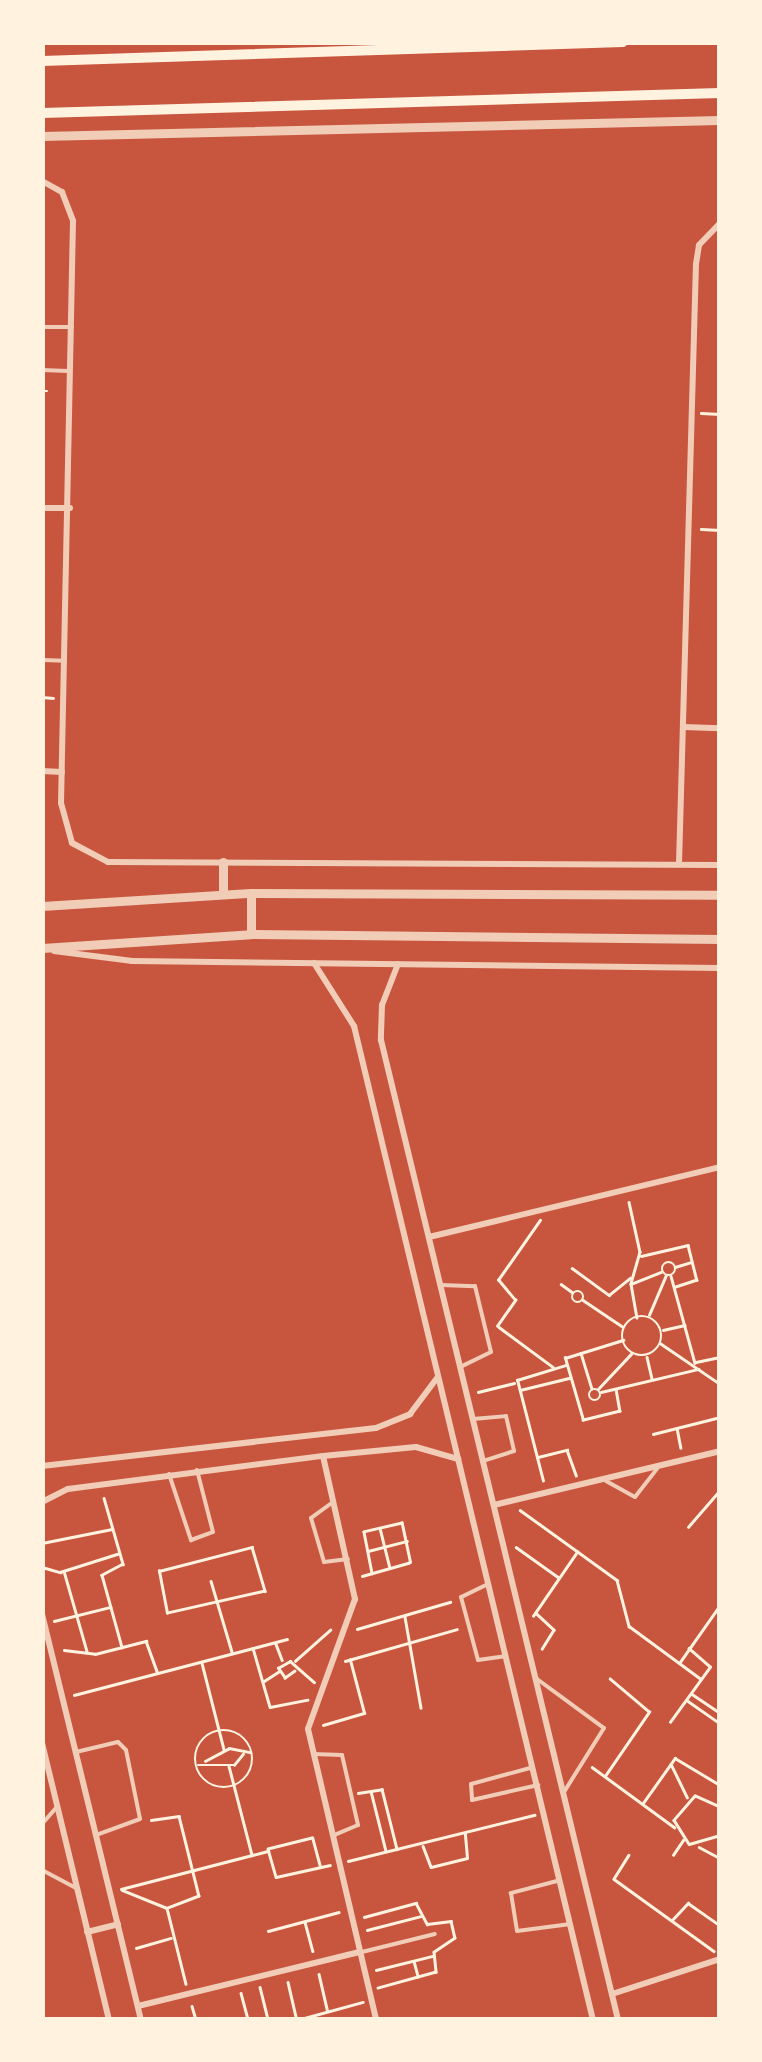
<!DOCTYPE html>
<html>
<head>
<meta charset="utf-8">
<style>
  body { margin:0 }
  #map { position:relative; width:762px; height:2062px; overflow:hidden; background:#c8553d; font-family:Manrope,sans-serif }
  div>[style] { position:absolute }
  .path>* { height:2.5px; margin:-1.25px; padding:0 1.25px; transform-origin:1.25px; border-radius:1.25px; background:#fff3e0 }
  .path>.ring { margin:-1.25px; padding:0; box-sizing:content-box; background:none; border:2.5px solid #fff3e0; border-radius:50% }
  .service>* { height:4px; margin:-2px; padding:0 2px; transform-origin:2px; border-radius:2px; background:#f1ccb7 }
  .minor>* { height:6px; margin:-3px; padding:0 3px; transform-origin:3px; border-radius:3px; background:#f1ccb7 }
  .tertiary>* { height:9px; margin:-4.5px; padding:0 4.5px; transform-origin:4.5px; border-radius:4.5px; background:#f1ccb7 }
  .primary>* { height:10px; margin:-5px; padding:0 5px; transform-origin:5px; border-radius:5px; background:#fff3e0 }
  span { translate:-50% -50%; white-space:nowrap; text-align:center; line-height:1.15; -webkit-text-stroke:9px #fff3e0; paint-order:stroke }
  .frame { position:absolute; inset:0; border:45px solid #fff3e0; pointer-events:none }
</style>
</head>
<body>
<div id="map">
  <div class="path">
    <i style="left:42px;top:391px;width:5px"></i>
    <i style="left:701px;top:413px;width:19px;rotate:3deg"></i>
    <i style="left:701px;top:529px;width:19px;rotate:3deg"></i>
    <i style="left:42px;top:697px;width:11px;rotate:5deg"></i>
    <i style="left:629px;top:1202px;width:51px;rotate:77.6deg"></i>
    <i style="left:640px;top:1252px;width:33px;rotate:106deg"></i>
    <i style="left:631px;top:1284px;width:34px;rotate:80deg"></i>
    <i style="left:641px;top:1256px;width:48px;rotate:-13.2deg"></i>
    <i style="left:688px;top:1245px;width:36px;rotate:76deg"></i>
    <i style="left:697px;top:1280px;width:22px;rotate:162deg"></i>
    <i class="ring" style="left:662px;top:1262px;width:11.5px;height:11.5px"></i>
    <i style="left:675px;top:1267px;width:17px;rotate:-17deg"></i>
    <i style="left:572px;top:1268px;width:46px;rotate:36.1deg"></i>
    <i style="left:609px;top:1295px;width:27px;rotate:-39deg"></i>
    <i style="left:671px;top:1276px;width:90px;rotate:74.6deg"></i>
    <i style="left:561px;top:1284px;width:14px;rotate:36deg"></i>
    <i style="left:631px;top:1284px;width:32px;rotate:-22deg"></i>
    <i class="ring" style="left:572px;top:1291px;width:9.5px;height:9.5px"></i>
    <i style="left:583px;top:1300px;width:48px;rotate:34deg"></i>
    <i style="left:649px;top:1315px;width:43px;rotate:-67deg"></i>
    <i class="ring" style="left:622px;top:1316px;width:37.5px;height:37.5px"></i>
    <i style="left:497px;top:1326px;width:32px;rotate:-55deg"></i>
    <i style="left:515px;top:1300px;width:26px;rotate:-130deg"></i>
    <i style="left:498px;top:1280px;width:73px;rotate:-55deg"></i>
    <i style="left:499px;top:1327px;width:67px;rotate:36.5deg"></i>
    <i style="left:663px;top:1330px;width:22px;rotate:-13deg"></i>
    <i style="left:660px;top:1343px;width:73px;rotate:34.3deg"></i>
    <i style="left:581px;top:1353px;width:37px;rotate:73deg"></i>
    <i style="left:647px;top:1357px;width:22px;rotate:77deg"></i>
    <i style="left:696px;top:1362px;width:25px;rotate:-12deg"></i>
    <i class="ring" style="left:589px;top:1389px;width:9.5px;height:9.5px"></i>
    <i style="left:598px;top:1389px;width:48px;rotate:-46.7deg"></i>
    <i style="left:616px;top:1389px;width:22px;rotate:80deg"></i>
    <i style="left:620px;top:1411px;width:38px;rotate:166deg"></i>
    <i style="left:583px;top:1420px;width:65px;rotate:-106.2deg"></i>
    <i style="left:565px;top:1358px;width:61px;rotate:-17.2deg"></i>
    <i style="left:520px;top:1390px;width:50px;rotate:-13.8deg"></i>
    <i style="left:478px;top:1392px;width:37px;rotate:-14deg"></i>
    <i style="left:601px;top:1392px;width:100px;rotate:-13.3deg"></i>
    <i style="left:677px;top:1428px;width:20px;rotate:79deg"></i>
    <i style="left:653px;top:1434px;width:69px;rotate:-14.2deg"></i>
    <i style="left:538px;top:1457px;width:30px;rotate:-14deg"></i>
    <i style="left:567px;top:1450px;width:27px;rotate:70deg"></i>
    <i style="left:543px;top:1481px;width:104px;rotate:-104.4deg"></i>
    <i style="left:517px;top:1380px;width:51px;rotate:-17deg"></i>
    <i style="left:104px;top:1498px;width:69px;rotate:73.9deg"></i>
    <i style="left:123px;top:1564px;width:24px;rotate:152deg"></i>
    <i style="left:102px;top:1575px;width:75px;rotate:74.5deg"></i>
    <i style="left:520px;top:1510px;width:120px;rotate:35.8deg"></i>
    <i style="left:617px;top:1580px;width:48px;rotate:75.4deg"></i>
    <i style="left:629px;top:1626px;width:89px;rotate:36.4deg"></i>
    <i style="left:688px;top:1527px;width:49px;rotate:-49.1deg"></i>
    <i style="left:380px;top:1528px;width:41px;rotate:76deg"></i>
    <i style="left:42px;top:1543px;width:71px;rotate:-11.3deg"></i>
    <i style="left:252px;top:1547px;width:46px;rotate:73.5deg"></i>
    <i style="left:265px;top:1591px;width:100px;rotate:167.3deg"></i>
    <i style="left:167px;top:1613px;width:43px;rotate:-100.8deg"></i>
    <i style="left:159px;top:1571px;width:96px;rotate:-14.5deg"></i>
    <i style="left:516px;top:1547px;width:52px;rotate:35.5deg"></i>
    <i style="left:368px;top:1551px;width:40px;rotate:-14.4deg"></i>
    <i style="left:42px;top:1567px;width:19px;rotate:16deg"></i>
    <i style="left:60px;top:1572px;width:60px;rotate:-17.5deg"></i>
    <i style="left:64px;top:1571px;width:83px;rotate:74deg"></i>
    <i style="left:362px;top:1576px;width:48px;rotate:-15.8deg"></i>
    <i style="left:408px;top:1563px;width:2px;rotate:-27deg"></i>
    <i style="left:410px;top:1562px;width:40px;rotate:-102deg"></i>
    <i style="left:402px;top:1523px;width:39px;rotate:167deg"></i>
    <i style="left:364px;top:1532px;width:42px;rotate:79deg"></i>
    <i style="left:211px;top:1581px;width:74px;rotate:73.5deg"></i>
    <i style="left:537px;top:1614px;width:23px;rotate:43deg"></i>
    <i style="left:554px;top:1630px;width:22px;rotate:122deg"></i>
    <i style="left:533px;top:1616px;width:78px;rotate:-55.5deg"></i>
    <i style="left:405px;top:1617px;width:92px;rotate:80deg"></i>
    <i style="left:54px;top:1621px;width:58px;rotate:-14deg"></i>
    <i style="left:357px;top:1629px;width:97px;rotate:-16.2deg"></i>
    <i style="left:276px;top:1644px;width:17px;rotate:69deg"></i>
    <i style="left:253px;top:1648px;width:61px;rotate:73.9deg"></i>
    <i style="left:270px;top:1707px;width:38px;rotate:-11deg"></i>
    <i style="left:64px;top:1650px;width:31px;rotate:7deg"></i>
    <i style="left:95px;top:1654px;width:53px;rotate:-14.3deg"></i>
    <i style="left:146px;top:1641px;width:32px;rotate:70deg"></i>
    <i style="left:295px;top:1661px;width:47px;rotate:-41.5deg"></i>
    <i style="left:345px;top:1661px;width:116px;rotate:-15.9deg"></i>
    <i style="left:680px;top:1662px;width:70px;rotate:-54.9deg"></i>
    <i style="left:202px;top:1663px;width:89px;rotate:75.7deg"></i>
    <i style="left:295px;top:1671px;width:12px;rotate:145deg"></i>
    <i style="left:285px;top:1678px;width:12px;rotate:-125deg"></i>
    <i style="left:278px;top:1668px;width:14px;rotate:-30deg"></i>
    <i style="left:290px;top:1661px;width:32px;rotate:41deg"></i>
    <i style="left:264px;top:1681px;width:17px;rotate:-33deg"></i>
    <i style="left:692px;top:1694px;width:34px;rotate:34deg"></i>
    <i style="left:74px;top:1695px;width:220px;rotate:-14.7deg"></i>
    <i style="left:688px;top:1701px;width:39px;rotate:35deg"></i>
    <i style="left:670px;top:1722px;width:68px;rotate:-54deg"></i>
    <i style="left:710px;top:1667px;width:28px;rotate:-139deg"></i>
    <i style="left:323px;top:1725px;width:43px;rotate:-16.3deg"></i>
    <i style="left:364px;top:1713px;width:55px;rotate:-104.8deg"></i>
    <i class="ring" style="left:195px;top:1730px;width:55.5px;height:55.5px"></i>
    <i style="left:205px;top:1761px;width:27px;rotate:-28deg"></i>
    <i style="left:229px;top:1748px;width:21px;rotate:11deg"></i>
    <i style="left:671px;top:1764px;width:37px;rotate:64deg"></i>
    <i style="left:198px;top:1765px;width:36px"></i>
    <i style="left:234px;top:1765px;width:14px;rotate:-51deg"></i>
    <i style="left:229px;top:1766px;width:92px;rotate:75.5deg"></i>
    <i style="left:592px;top:1767px;width:102px;rotate:36.2deg"></i>
    <i style="left:605px;top:1776px;width:78px;rotate:-55.5deg"></i>
    <i style="left:649px;top:1712px;width:51px;rotate:-139.8deg"></i>
    <i style="left:371px;top:1791px;width:62px;rotate:76deg"></i>
    <i style="left:358px;top:1793px;width:24px;rotate:-9deg"></i>
    <i style="left:382px;top:1789px;width:62px;rotate:76deg"></i>
    <i style="left:643px;top:1803px;width:55px;rotate:-54.6deg"></i>
    <i style="left:675px;top:1758px;width:52px;rotate:31deg"></i>
    <i style="left:720px;top:1807px;width:27px;rotate:-156deg"></i>
    <i style="left:695px;top:1796px;width:32px;rotate:131deg"></i>
    <i style="left:674px;top:1820px;width:28px;rotate:58deg"></i>
    <i style="left:689px;top:1844px;width:32px;rotate:-16deg"></i>
    <i style="left:151px;top:1820px;width:28px;rotate:-8deg"></i>
    <i style="left:179px;top:1816px;width:82px;rotate:76deg"></i>
    <i style="left:199px;top:1896px;width:34px;rotate:159deg"></i>
    <i style="left:423px;top:1846px;width:22px;rotate:69deg"></i>
    <i style="left:431px;top:1867px;width:37px;rotate:-14deg"></i>
    <i style="left:467px;top:1858px;width:25px;rotate:-95deg"></i>
    <i style="left:699px;top:1847px;width:24px;rotate:28deg"></i>
    <i style="left:629px;top:1855px;width:28px;rotate:122deg"></i>
    <i style="left:614px;top:1879px;width:123px;rotate:35.8deg"></i>
    <i style="left:673px;top:1855px;width:18px;rotate:-56deg"></i>
    <i style="left:348px;top:1861px;width:192px;rotate:-13.9deg"></i>
    <i style="left:320px;top:1867px;width:30px;rotate:-105deg"></i>
    <i style="left:312px;top:1838px;width:45px;rotate:166deg"></i>
    <i style="left:268px;top:1849px;width:29px;rotate:74deg"></i>
    <i style="left:276px;top:1877px;width:55px;rotate:-12.5deg"></i>
    <i style="left:121px;top:1889px;width:152px;rotate:-14.5deg"></i>
    <i style="left:122px;top:1890px;width:48px;rotate:21.8deg"></i>
    <i style="left:167px;top:1908px;width:78px;rotate:76deg"></i>
    <i style="left:364px;top:1917px;width:54px;rotate:-15.1deg"></i>
    <i style="left:416px;top:1903px;width:24px;rotate:62deg"></i>
    <i style="left:427px;top:1924px;width:24px;rotate:-7deg"></i>
    <i style="left:451px;top:1921px;width:17px;rotate:77deg"></i>
    <i style="left:455px;top:1938px;width:25px;rotate:146deg"></i>
    <i style="left:434px;top:1952px;width:20px;rotate:84deg"></i>
    <i style="left:436px;top:1972px;width:60px;rotate:164.6deg"></i>
    <i style="left:673px;top:1919px;width:22px;rotate:-47deg"></i>
    <i style="left:688px;top:1903px;width:39px;rotate:35deg"></i>
    <i style="left:305px;top:1922px;width:30px;rotate:75deg"></i>
    <i style="left:367px;top:1930px;width:56px;rotate:-14.5deg"></i>
    <i style="left:268px;top:1931px;width:73px;rotate:-15deg"></i>
    <i style="left:136px;top:1948px;width:36px;rotate:-16deg"></i>
    <i style="left:414px;top:1961px;width:16px;rotate:75deg"></i>
    <i style="left:376px;top:1970px;width:58px;rotate:-14deg"></i>
    <i style="left:319px;top:1974px;width:37px;rotate:77deg"></i>
    <i style="left:288px;top:1982px;width:39px;rotate:77deg"></i>
    <i style="left:297px;top:2020px;width:68px;rotate:-15.3deg"></i>
    <i style="left:260px;top:1987px;width:34px;rotate:76deg"></i>
    <i style="left:241px;top:1993px;width:28px;rotate:75deg"></i>
    <i style="left:192px;top:2006px;width:15px;rotate:74deg"></i>
  </div>
  <div class="service">
    <i style="left:42px;top:327px;width:30px"></i>
    <i style="left:42px;top:370px;width:26px;rotate:2deg"></i>
    <i style="left:42px;top:660px;width:23px;rotate:2deg"></i>
    <i style="left:441px;top:1285px;width:34px;rotate:2deg"></i>
    <i style="left:475px;top:1286px;width:68px;rotate:76.4deg"></i>
    <i style="left:491px;top:1352px;width:34px;rotate:154deg"></i>
    <i style="left:473px;top:1419px;width:33px;rotate:-5deg"></i>
    <i style="left:506px;top:1416px;width:36px;rotate:77deg"></i>
    <i style="left:514px;top:1451px;width:33px;rotate:162deg"></i>
    <i style="left:169px;top:1474px;width:70px;rotate:71.6deg"></i>
    <i style="left:191px;top:1540px;width:23px;rotate:-20deg"></i>
    <i style="left:213px;top:1532px;width:64px;rotate:-104.5deg"></i>
    <i style="left:606px;top:1481px;width:33px;rotate:29deg"></i>
    <i style="left:635px;top:1497px;width:36px;rotate:-52deg"></i>
    <i style="left:333px;top:1502px;width:27px;rotate:144deg"></i>
    <i style="left:311px;top:1518px;width:46px;rotate:73.5deg"></i>
    <i style="left:324px;top:1562px;width:24px;rotate:-7deg"></i>
    <i style="left:488px;top:1584px;width:30px;rotate:154deg"></i>
    <i style="left:461px;top:1597px;width:65px;rotate:74.9deg"></i>
    <i style="left:478px;top:1660px;width:27px;rotate:-8deg"></i>
    <i style="left:537px;top:1679px;width:83px;rotate:36.2deg"></i>
    <i style="left:604px;top:1728px;width:75px;rotate:122deg"></i>
    <i style="left:76px;top:1752px;width:43px;rotate:-13.4deg"></i>
    <i style="left:118px;top:1742px;width:11px;rotate:45deg"></i>
    <i style="left:126px;top:1750px;width:70px;rotate:78.5deg"></i>
    <i style="left:140px;top:1819px;width:47px;rotate:160deg"></i>
    <i style="left:313px;top:1754px;width:29px;rotate:2deg"></i>
    <i style="left:342px;top:1755px;width:72px;rotate:77.1deg"></i>
    <i style="left:358px;top:1825px;width:26px;rotate:157deg"></i>
    <i style="left:530px;top:1768px;width:61px;rotate:164.8deg"></i>
    <i style="left:471px;top:1784px;width:16px;rotate:86deg"></i>
    <i style="left:472px;top:1800px;width:68px;rotate:-12.8deg"></i>
    <i style="left:42px;top:1824px;width:23px;rotate:-49deg"></i>
    <i style="left:42px;top:1870px;width:40px;rotate:28deg"></i>
    <i style="left:557px;top:1881px;width:48px;rotate:165.4deg"></i>
    <i style="left:511px;top:1893px;width:38px;rotate:81deg"></i>
    <i style="left:517px;top:1931px;width:54px;rotate:-7.4deg"></i>
    <i style="left:362px;top:1952px;width:75px;rotate:-13.9deg"></i>
  </div>
  <div class="minor">
    <i style="left:42px;top:181px;width:23px;rotate:29deg"></i>
    <i style="left:62px;top:192px;width:31px;rotate:69deg"></i>
    <i style="left:73px;top:221px;width:582px;rotate:91.18deg"></i>
    <i style="left:61px;top:803px;width:41px;rotate:74.6deg"></i>
    <i style="left:72px;top:843px;width:41px;rotate:27.8deg"></i>
    <i style="left:108px;top:862px;width:612px;rotate:0.28deg"></i>
    <i style="left:42px;top:508px;width:28px"></i>
    <i style="left:683px;top:727px;width:37px;rotate:2deg"></i>
    <i style="left:42px;top:771px;width:20px;rotate:3deg"></i>
    <i style="left:679px;top:864px;width:600px;rotate:-88.38deg"></i>
    <i style="left:696px;top:264px;width:19px;rotate:-81deg"></i>
    <i style="left:699px;top:245px;width:30px;rotate:-46deg"></i>
    <i style="left:54px;top:951px;width:79px;rotate:7.3deg"></i>
    <i style="left:132px;top:961px;width:588px;rotate:0.68deg"></i>
    <i style="left:314px;top:963px;width:75px;rotate:57.6deg"></i>
    <i style="left:354px;top:1026px;width:1022px;rotate:76.48deg"></i>
    <i style="left:398px;top:964px;width:44px;rotate:111.3deg"></i>
    <i style="left:382px;top:1005px;width:35px;rotate:92deg"></i>
    <i style="left:381px;top:1040px;width:1008px;rotate:76.4deg"></i>
    <i style="left:429px;top:1237px;width:299px;rotate:-13.5deg"></i>
    <i style="left:323px;top:1456px;width:147px;rotate:77.4deg"></i>
    <i style="left:355px;top:1599px;width:138px;rotate:109.9deg"></i>
    <i style="left:308px;top:1729px;width:299px;rotate:76.8deg"></i>
    <i style="left:42px;top:1466px;width:336px;rotate:-6.5deg"></i>
    <i style="left:376px;top:1428px;width:37px;rotate:-22deg"></i>
    <i style="left:410px;top:1414px;width:45px;rotate:-53.1deg"></i>
    <i style="left:42px;top:1502px;width:29px;rotate:-27deg"></i>
    <i style="left:68px;top:1489px;width:257px;rotate:-7.4deg"></i>
    <i style="left:323px;top:1456px;width:93px;rotate:-5.5deg"></i>
    <i style="left:416px;top:1447px;width:44px;rotate:15.9deg"></i>
    <i style="left:494px;top:1505px;width:232px;rotate:-13.4deg"></i>
    <i style="left:42px;top:1614px;width:418px;rotate:76.3deg"></i>
    <i style="left:42px;top:1743px;width:285px;rotate:76.4deg"></i>
    <i style="left:87px;top:1932px;width:32px;rotate:-14deg"></i>
    <i style="left:612px;top:1994px;width:114px;rotate:-18deg"></i>
    <i style="left:138px;top:2006px;width:228px;rotate:-13.7deg"></i>
  </div>
  <div class="tertiary">
    <i style="left:42px;top:136px;width:678px;rotate:-1.35deg"></i>
    <i style="left:223px;top:894px;width:32px;rotate:-90deg"></i>
    <i style="left:42px;top:906px;width:209px;rotate:-3.6deg"></i>
    <i style="left:251px;top:893px;width:469px;rotate:0.2deg"></i>
    <i style="left:251px;top:934px;width:41px;rotate:-90deg"></i>
    <i style="left:42px;top:948px;width:209px;rotate:-3.8deg"></i>
    <i style="left:251px;top:934px;width:469px;rotate:0.6deg"></i>
  </div>
  <div class="primary">
    <i style="left:42px;top:61px;width:581px;rotate:-1.87deg"></i>
    <i style="left:42px;top:113px;width:678px;rotate:-1.69deg"></i>
  </div>
  <div class="frame"></div>
</div>
</body>
</html>
